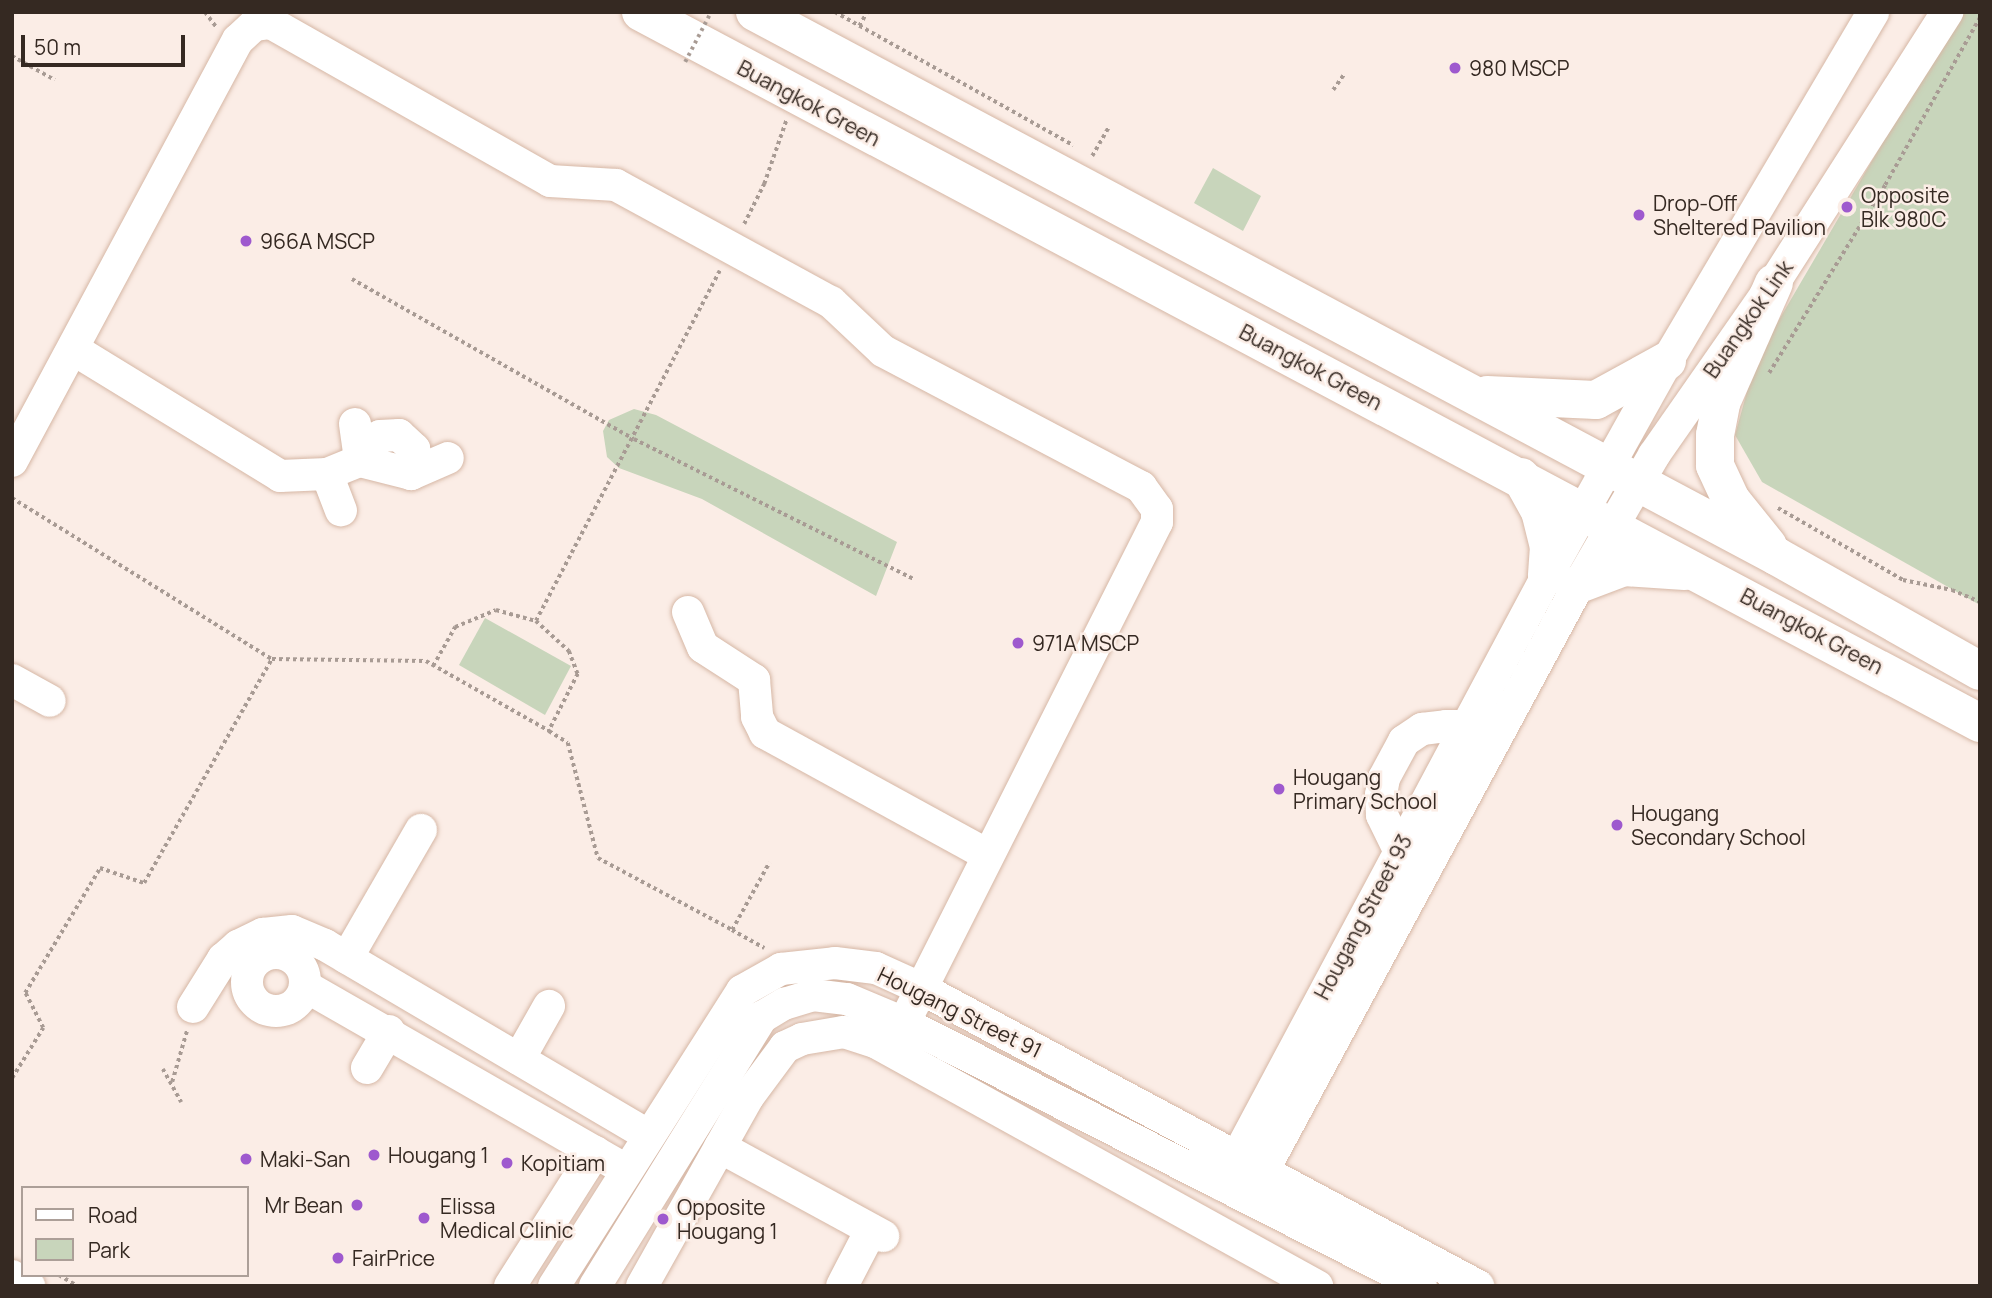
<!DOCTYPE html>
<html>
<head>
<meta charset="utf-8">
<style>
  body { margin:0 }
  #map { position:relative; width:1992px; height:1298px; overflow:hidden; background:#fbede6; font-family:Manrope,sans-serif }
  div>[style] { position:absolute }
  .green>* { inset:0; background:#c8d5bb }
  .path>* { height:3.5px; margin-top:-1.75px; transform-origin:0; background:repeating-linear-gradient(90deg,#a89b94 0 3.5px,transparent 0 7px) }
  .roads { filter:drop-shadow(0 0 2px #d6b7a5) drop-shadow(0 0 2px #d6b7a5) }
  .minor>* { height:32px; margin:-16px; padding:0 16px; transform-origin:16px; border-radius:16px; background:#fff }
  .minor>.ring { margin:-16px; padding:0; box-sizing:content-box; background:none; border:32px solid #fff; border-radius:50% }
  .major>* { height:38px; margin:-19px; padding:0 19px; transform-origin:19px; border-radius:19px; background:#fff }
  .path-bridge>* { height:3.5px; margin-top:-1.75px; transform-origin:0; background:repeating-linear-gradient(90deg,#a89b94 0 3.5px,transparent 0 7px) }
  .dots>* { width:19px; height:19px; translate:-50% -50%; box-sizing:border-box; border:4px solid #fbede6; border-radius:50% }
  span { translate:-50% -50%; white-space:nowrap; text-align:center; line-height:1.15; -webkit-text-stroke:5px #fbede6; paint-order:stroke }
  .poi-label { font-size:21px; color:#352922 }
  .left { translate:0 -50%; text-align:left }
  .right { translate:-100% -50%; text-align:right }
  .street-label { font-size:21px; color:#352922 }
  .frame { position:absolute; inset:0; border:14px solid #352922; pointer-events:none }
  .legend { position:absolute; left:21px; top:1186px; width:228px; height:91px; box-sizing:border-box; background:#fbede6; border:2px solid #ac9f98; margin:0; padding:9px 12px; list-style:none; font-size:21px; color:#352922 }
  .legend li { display:flex; align-items:center; gap:14px; height:35px }
  .legend b { width:35px; border:2px solid #ac9f98 }
  .scale { position:absolute; left:21px; top:35px; width:164px; height:32px; box-sizing:border-box; border:4px solid #352922; border-top:0; padding-left:9px; font-size:21px; line-height:24px; white-space:nowrap; color:#352922; -webkit-text-stroke:5px #fbede6; paint-order:stroke }
</style>
</head>
<body>
<div id="map">
  <div class="green">
    <i style="clip-path:polygon(1959px 12px,1980px 12px,1980px 605px,1762px 482px,1735px 435px,1756px 359px)"></i>
    <i style="clip-path:polygon(1213px 168px,1261px 196px,1243px 231px,1194px 203px)"></i>
    <i style="clip-path:polygon(634px 409px,656px 415px,897px 542px,876px 596px,702px 499px,619px 468px,607px 457px,603px 431px,609px 420px)"></i>
    <i style="clip-path:polygon(485px 618px,571px 666px,545px 715px,459px 665px)"></i>
  </div>
  <div class="path">
    <i style="left:205px;top:12px;width:20px;rotate:53deg"></i>
    <i style="left:835px;top:12px;width:273px;rotate:29.2deg"></i>
    <i style="left:859px;top:26px;width:16px;rotate:-60deg"></i>
    <i style="left:12px;top:56px;width:49px;rotate:29.2deg"></i>
    <i style="left:1333px;top:90px;width:19px;rotate:-55deg"></i>
    <i style="left:1092px;top:156px;width:34px;rotate:-60deg"></i>
    <i style="left:744px;top:224px;width:45px;rotate:-63.4deg"></i>
    <i style="left:764px;top:184px;width:67px;rotate:-70.8deg"></i>
    <i style="left:720px;top:271px;width:395px;rotate:117.7deg"></i>
    <i style="left:536px;top:621px;width:45px;rotate:42.3deg"></i>
    <i style="left:569px;top:651px;width:25px;rotate:69deg"></i>
    <i style="left:578px;top:674px;width:64px;rotate:117deg"></i>
    <i style="left:549px;top:731px;width:22px;rotate:32deg"></i>
    <i style="left:568px;top:743px;width:119px;rotate:75.4deg"></i>
    <i style="left:598px;top:858px;width:152px;rotate:28.2deg"></i>
    <i style="left:732px;top:930px;width:77px;rotate:-61.1deg"></i>
    <i style="left:352px;top:279px;width:324px;rotate:29.6deg"></i>
    <i style="left:634px;top:439px;width:314px;rotate:26.6deg"></i>
    <i style="left:1769px;top:373px;width:221px;rotate:-58.3deg"></i>
    <i style="left:1885px;top:185px;width:193px;rotate:-60.5deg"></i>
    <i style="left:12px;top:498px;width:306px;rotate:31.8deg"></i>
    <i style="left:272px;top:659px;width:154px;rotate:0.7deg"></i>
    <i style="left:426px;top:661px;width:142px;rotate:29.6deg"></i>
    <i style="left:1778px;top:508px;width:144px;rotate:29.9deg"></i>
    <i style="left:1903px;top:580px;width:50px;rotate:11.5deg"></i>
    <i style="left:1952px;top:590px;width:30px;rotate:23deg"></i>
    <i style="left:433px;top:666px;width:45px;rotate:-60.6deg"></i>
    <i style="left:455px;top:627px;width:44px;rotate:-22.5deg"></i>
    <i style="left:496px;top:610px;width:41px;rotate:15.4deg"></i>
    <i style="left:732px;top:930px;width:37px;rotate:29deg"></i>
    <i style="left:163px;top:1069px;width:38px;rotate:61deg"></i>
    <i style="left:12px;top:1078px;width:59px;rotate:-58.2deg"></i>
    <i style="left:43px;top:1028px;width:39px;rotate:-117deg"></i>
    <i style="left:25px;top:993px;width:146px;rotate:-59deg"></i>
    <i style="left:100px;top:868px;width:46px;rotate:18.8deg"></i>
    <i style="left:144px;top:883px;width:258px;rotate:-60.3deg"></i>
    <i style="left:172px;top:1082px;width:54px;rotate:-73.9deg"></i>
    <i style="left:59px;top:1275px;width:21px;rotate:31deg"></i>
  </div>
  <div class="roads">
    <div class="minor">
      <i style="left:73px;top:349px;width:243px;rotate:31.5deg"></i>
      <i style="left:280px;top:476px;width:47px;rotate:-2.4deg"></i>
      <i style="left:327px;top:474px;width:35px;rotate:-22deg"></i>
      <i style="left:360px;top:461px;width:32px;rotate:-51deg"></i>
      <i style="left:380px;top:436px;width:19px;rotate:-3deg"></i>
      <i style="left:399px;top:435px;width:21px;rotate:43deg"></i>
      <i style="left:414px;top:449px;width:25px;rotate:97deg"></i>
      <i style="left:355px;top:424px;width:37px;rotate:82deg"></i>
      <i style="left:12px;top:461px;width:478px;rotate:-61.8deg"></i>
      <i style="left:238px;top:40px;width:22px;rotate:-43deg"></i>
      <i style="left:254px;top:25px;width:17px;rotate:-7deg"></i>
      <i style="left:271px;top:23px;width:321px;rotate:29.5deg"></i>
      <i style="left:550px;top:181px;width:66px;rotate:3.5deg"></i>
      <i style="left:616px;top:185px;width:245px;rotate:28.6deg"></i>
      <i style="left:831px;top:302px;width:71px;rotate:43.3deg"></i>
      <i style="left:883px;top:351px;width:292px;rotate:27.8deg"></i>
      <i style="left:1141px;top:487px;width:27px;rotate:54deg"></i>
      <i style="left:1157px;top:509px;width:13px;rotate:90deg"></i>
      <i style="left:1157px;top:522px;width:561px;rotate:116.79deg"></i>
      <i style="left:360px;top:461px;width:53px;rotate:14.3deg"></i>
      <i style="left:411px;top:474px;width:40px;rotate:-23.4deg"></i>
      <i style="left:327px;top:474px;width:39px;rotate:69deg"></i>
      <i style="left:688px;top:612px;width:38px;rotate:67deg"></i>
      <i style="left:703px;top:647px;width:61px;rotate:32.9deg"></i>
      <i style="left:754px;top:680px;width:37px;rotate:85deg"></i>
      <i style="left:757px;top:717px;width:18px;rotate:63deg"></i>
      <i style="left:765px;top:733px;width:254px;rotate:28.7deg"></i>
      <i style="left:12px;top:680px;width:43px;rotate:28.9deg"></i>
      <i style="left:1411px;top:856px;width:13px;rotate:-153deg"></i>
      <i style="left:1399px;top:850px;width:39px;rotate:-116deg"></i>
      <i style="left:1382px;top:815px;width:20px;rotate:-93deg"></i>
      <i style="left:1381px;top:795px;width:17px;rotate:-80deg"></i>
      <i style="left:1384px;top:778px;width:42px;rotate:-61.6deg"></i>
      <i style="left:1404px;top:741px;width:22px;rotate:-34deg"></i>
      <i style="left:1422px;top:729px;width:24px;rotate:-7deg"></i>
      <i style="left:1446px;top:726px;width:20px"></i>
      <i style="left:1466px;top:726px;width:17px;rotate:33deg"></i>
      <i class="ring" style="left:247px;top:953px;width:26px;height:26px"></i>
      <i style="left:347px;top:958px;width:148px;rotate:-60deg"></i>
      <i style="left:305px;top:986px;width:370px;rotate:29.8deg"></i>
      <i style="left:193px;top:1007px;width:57px;rotate:-58deg"></i>
      <i style="left:223px;top:959px;width:20px;rotate:-41deg"></i>
      <i style="left:238px;top:946px;width:28px;rotate:-26deg"></i>
      <i style="left:263px;top:934px;width:29px;rotate:-6deg"></i>
      <i style="left:292px;top:931px;width:36px;rotate:23deg"></i>
      <i style="left:325px;top:945px;width:375px;rotate:30.5deg"></i>
      <i style="left:519px;top:1059px;width:61px;rotate:-60.5deg"></i>
      <i style="left:367px;top:1068px;width:43px;rotate:-59.3deg"></i>
      <i style="left:720px;top:1147px;width:186px;rotate:28.6deg"></i>
      <i style="left:1222px;top:1185px;width:690px;rotate:-61.91deg"></i>
      <i style="left:1547px;top:576px;width:246px;rotate:-60.8deg"></i>
      <i style="left:1667px;top:361px;width:405px;rotate:-59.4deg"></i>
      <i style="left:1249px;top:1197px;width:696px;rotate:-61.7deg"></i>
      <i style="left:1579px;top:584px;width:149px;rotate:-59.8deg"></i>
      <i style="left:1654px;top:455px;width:210px;rotate:-55.1deg"></i>
      <i style="left:1774px;top:283px;width:322px;rotate:-57.4deg"></i>
      <i style="left:12px;top:1276px;width:20px;rotate:30deg"></i>
      <i style="left:510px;top:1286px;width:159px;rotate:-57.6deg"></i>
      <i style="left:554px;top:1286px;width:350px;rotate:-57.5deg"></i>
      <i style="left:742px;top:991px;width:45px;rotate:-29.4deg"></i>
      <i style="left:781px;top:969px;width:54px;rotate:-6.3deg"></i>
      <i style="left:835px;top:963px;width:41px;rotate:7deg"></i>
      <i style="left:876px;top:968px;width:48px;rotate:24.4deg"></i>
      <i style="left:920px;top:988px;width:633px;rotate:28.1deg"></i>
      <i style="left:595px;top:1286px;width:317px;rotate:-58.2deg"></i>
      <i style="left:762px;top:1017px;width:26px;rotate:-31deg"></i>
      <i style="left:784px;top:1004px;width:30px;rotate:-17deg"></i>
      <i style="left:813px;top:995px;width:34px;rotate:7deg"></i>
      <i style="left:847px;top:999px;width:62px;rotate:22.8deg"></i>
      <i style="left:904px;top:1023px;width:580px;rotate:26.96deg"></i>
      <i style="left:642px;top:1286px;width:217px;rotate:-60.7deg"></i>
      <i style="left:748px;top:1097px;width:62px;rotate:-53.5deg"></i>
      <i style="left:785px;top:1047px;width:19px;rotate:-25deg"></i>
      <i style="left:802px;top:1039px;width:43px;rotate:-9.5deg"></i>
      <i style="left:844px;top:1032px;width:35px;rotate:18deg"></i>
      <i style="left:877px;top:1043px;width:503px;rotate:28.91deg"></i>
      <i style="left:842px;top:1286px;width:63px;rotate:-62.6deg"></i>
    </div>
    <div class="major">
      <i style="left:641px;top:12px;width:1516px;rotate:27.97deg"></i>
      <i style="left:755px;top:12px;width:1157px;rotate:28.05deg"></i>
      <i style="left:1776px;top:556px;width:234px;rotate:29.4deg"></i>
      <i style="left:1487px;top:395px;width:109px;rotate:2.6deg"></i>
      <i style="left:1596px;top:400px;width:81px;rotate:-28.8deg"></i>
      <i style="left:1521px;top:477px;width:39px;rotate:61deg"></i>
      <i style="left:1540px;top:511px;width:36px;rotate:76deg"></i>
      <i style="left:1549px;top:546px;width:30px;rotate:94deg"></i>
      <i style="left:1768px;top:546px;width:59px;rotate:-128.8deg"></i>
      <i style="left:1731px;top:500px;width:38px;rotate:-115deg"></i>
      <i style="left:1715px;top:465px;width:30px;rotate:-90deg"></i>
      <i style="left:1715px;top:435px;width:33px;rotate:-79deg"></i>
      <i style="left:1721px;top:403px;width:131px;rotate:-66.2deg"></i>
      <i style="left:1579px;top:584px;width:48px;rotate:-20.7deg"></i>
      <i style="left:1624px;top:567px;width:61px;rotate:3.8deg"></i>
    </div>
  </div>
  <div class="path-bridge">
    <i style="left:685px;top:62px;width:56px;rotate:-62.5deg"></i>
  </div>
  <div class="dots">
    <i style="left:1455px;top:68px;background:#9e59ce"></i>
    <i style="left:1847px;top:207px;background:#9e59ce"></i>
    <i style="left:1639px;top:215px;background:#9e59ce"></i>
    <i style="left:246px;top:241px;background:#9e59ce"></i>
    <i style="left:1018px;top:643px;background:#9e59ce"></i>
    <i style="left:1279px;top:789px;background:#9e59ce"></i>
    <i style="left:1617px;top:825px;background:#9e59ce"></i>
    <i style="left:374px;top:1155px;background:#9e59ce"></i>
    <i style="left:246px;top:1159px;background:#9e59ce"></i>
    <i style="left:507px;top:1163px;background:#9e59ce"></i>
    <i style="left:357px;top:1205px;background:#9e59ce"></i>
    <i style="left:424px;top:1218px;background:#9e59ce"></i>
    <i style="left:663px;top:1219px;background:#9e59ce"></i>
    <i style="left:338px;top:1258px;background:#9e59ce"></i>
  </div>
  <div class="poi-label">
    <span class="left" style="left:1469px;top:68px">980 MSCP</span>
    <span class="left" style="left:1861px;top:207px">Opposite<br>Blk 980C</span>
    <span class="left" style="left:1653px;top:215px">Drop-Off<br>Sheltered Pavilion</span>
    <span class="left" style="left:260px;top:241px">966A MSCP</span>
    <span class="left" style="left:1032px;top:643px">971A MSCP</span>
    <span class="left" style="left:1293px;top:789px">Hougang<br>Primary School</span>
    <span class="left" style="left:1631px;top:825px">Hougang<br>Secondary School</span>
    <span class="left" style="left:388px;top:1155px">Hougang 1</span>
    <span class="left" style="left:260px;top:1159px">Maki-San</span>
    <span class="left" style="left:521px;top:1163px">Kopitiam</span>
    <span class="right" style="left:343px;top:1205px">Mr Bean</span>
    <span class="left" style="left:440px;top:1218px">Elissa<br>Medical Clinic</span>
    <span class="left" style="left:677px;top:1219px">Opposite<br>Hougang 1</span>
    <span class="left" style="left:352px;top:1258px">FairPrice</span>
  </div>
  <div class="street-label">
    <span style="left:809px;top:103px;rotate:28deg">Buangkok Green</span>
    <span style="left:1748px;top:319px;rotate:-55deg">Buangkok Link</span>
    <span style="left:1311px;top:367px;rotate:28deg">Buangkok Green</span>
    <span style="left:1812px;top:631px;rotate:28deg">Buangkok Green</span>
    <span style="left:1363px;top:917px;rotate:-62deg">Hougang Street 93</span>
    <span style="left:960px;top:1012px;rotate:26deg">Hougang Street 91</span>
  </div>
  <div class="frame"></div>
  <ul class="legend">
  <li><b style="height:9px;background:#fff"></b>Road</li>
  <li><b style="height:19px;background:#c8d5bb"></b>Park</li>
  </ul>
  <div class="scale">50 m</div>
</div>
</body>
</html>
